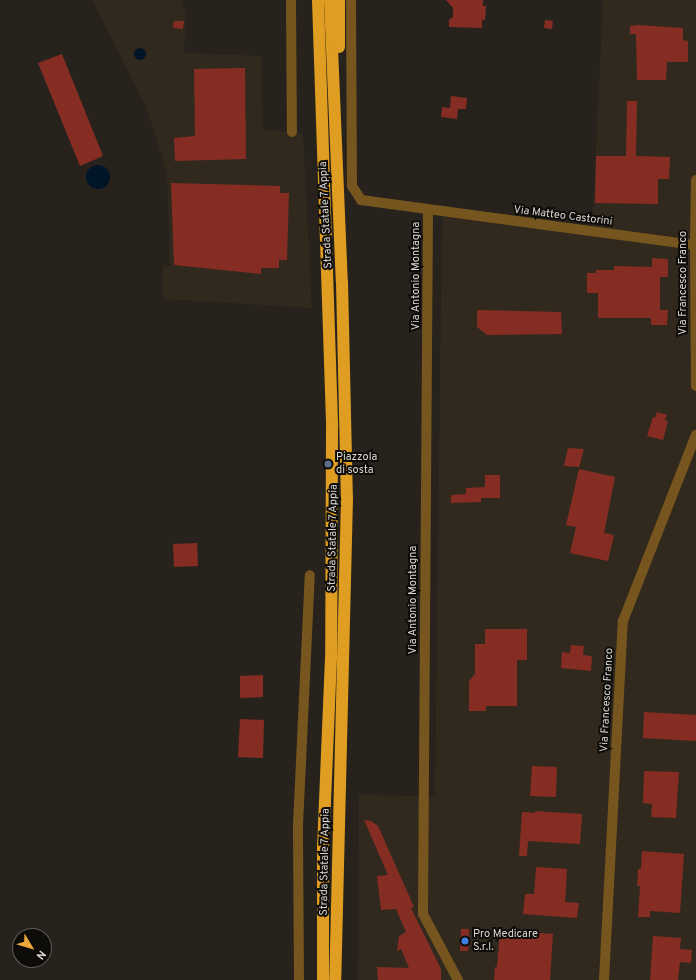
<!DOCTYPE html>
<html>
<head>
<meta charset="utf-8">
<style>
  body { margin:0 }
  #map { position:relative; width:696px; height:980px; overflow:hidden; background:#27221c; font-family:Overpass,sans-serif }
  div>[style] { position:absolute }
  .built>* { inset:0; background:#32291e }
  .water>* { inset:0; background:#001628 }
  .round { border-radius:50% }
  .building>* { inset:0; background:#862d23 }
  .minor>* { height:10px; margin:-5px; padding:0 5px; transform-origin:5px; border-radius:5px; background:#76561e }
  .highway>* { height:12px; margin:-6px; padding:0 6px; transform-origin:6px; border-radius:6px; background:#df9e21 }
  .dots>* { width:11px; height:11px; translate:-50% -50%; box-sizing:border-box; border:2px solid #0e0c09; border-radius:50% }
  span { translate:-50% -50%; white-space:nowrap; text-align:center; line-height:1.15; -webkit-text-stroke:4px #0e0c09; paint-order:stroke }
  .street-label { font-size:11px; color:#dad7d3 }
  .poi-label { font-size:11px; color:#dad7d3 }
  .left { translate:0 -50%; text-align:left }
  .north { position:absolute; left:12px; top:928px; width:40px; height:40px; box-sizing:border-box; background:#0e0c09; border:1px solid #605d5a; border-radius:50%; rotate:128deg; font-size:11px; font-weight:700; line-height:16px; text-align:center; color:#dad7d3 }
  .north::after { content:''; display:block; margin:auto; width:14px; height:18px; background:#eda83b; clip-path:polygon(50% 0,100% 100%,50% 72%,0 100%) }
</style>
</head>
<body>
<div id="map">
  <div class="built">
    <i style="clip-path:polygon(92px 0,182px 0,186px 18px,184px 53px,261px 56px,263px 130px,303px 133px,312px 308px,163px 299px,163px 265px,170px 266px,167px 172px,145px 104px)"></i>
    <i style="clip-path:polygon(603px 0,696px 0,696px 980px,358px 980px,359px 795px,435px 796px,442px 216px,592px 234px)"></i>
  </div>
  <div class="water">
    <i class="round" style="left:134px;top:48px;width:12px;height:12px"></i>
    <i class="round" style="left:86px;top:165px;width:24px;height:24px"></i>
  </div>
  <div class="building">
    <i style="clip-path:polygon(446px 0,483px 0,483px 6px,486px 6px,485px 20px,482px 20px,482px 28px,449px 27px,449px 20px,453px 17px,453px 8px)"></i>
    <i style="clip-path:polygon(545px 20px,553px 21px,552px 29px,544px 28px)"></i>
    <i style="clip-path:polygon(174px 21px,184px 21px,183px 29px,173px 28px)"></i>
    <i style="clip-path:polygon(638px 25px,683px 28px,683px 40px,688px 41px,688px 62px,667px 62px,666px 80px,637px 80px,636px 34px,630px 34px,630px 26px)"></i>
    <i style="clip-path:polygon(62px 54px,103px 156px,80px 166px,38px 63px)"></i>
    <i style="clip-path:polygon(245px 68px,246px 159px,175px 161px,174px 138px,195px 136px,194px 69px)"></i>
    <i style="clip-path:polygon(451px 96px,467px 98px,466px 109px,458px 109px,457px 119px,441px 117px,442px 107px,450px 108px)"></i>
    <i style="clip-path:polygon(627px 101px,637px 101px,636px 156px,670px 157px,669px 179px,658px 179px,658px 204px,595px 203px,596px 156px,626px 156px)"></i>
    <i style="clip-path:polygon(171px 183px,280px 186px,280px 193px,289px 193px,287px 260px,279px 260px,279px 268px,261px 268px,261px 274px,174px 265px)"></i>
    <i style="clip-path:polygon(652px 258px,668px 259px,668px 277px,660px 277px,660px 310px,668px 310px,667px 325px,651px 325px,651px 318px,598px 318px,598px 293px,587px 293px,587px 273px,596px 273px,596px 270px,614px 270px,614px 266px,652px 267px)"></i>
    <i style="clip-path:polygon(477px 310px,561px 312px,562px 334px,487px 335px,477px 327px)"></i>
    <i style="clip-path:polygon(657px 412px,667px 415px,665px 420px,668px 421px,663px 440px,647px 436px,653px 417px,655px 418px)"></i>
    <i style="clip-path:polygon(568px 448px,584px 449px,579px 467px,564px 466px)"></i>
    <i style="clip-path:polygon(579px 469px,615px 477px,604px 533px,614px 535px,608px 561px,570px 553px,576px 527px,566px 525px)"></i>
    <i style="clip-path:polygon(485px 475px,500px 475px,500px 498px,481px 498px,481px 502px,451px 503px,451px 495px,466px 494px,466px 488px,485px 487px)"></i>
    <i style="clip-path:polygon(197px 543px,198px 566px,174px 567px,173px 544px)"></i>
    <i style="clip-path:polygon(485px 629px,527px 629px,527px 660px,517px 660px,517px 706px,486px 706px,486px 711px,469px 711px,469px 681px,475px 674px,475px 644px,485px 644px)"></i>
    <i style="clip-path:polygon(571px 645px,584px 646px,583px 655px,592px 656px,591px 671px,561px 668px,562px 652px,570px 653px)"></i>
    <i style="clip-path:polygon(263px 675px,263px 697px,240px 698px,240px 676px)"></i>
    <i style="clip-path:polygon(644px 712px,696px 715px,696px 741px,643px 738px)"></i>
    <i style="clip-path:polygon(240px 719px,264px 720px,263px 758px,238px 757px)"></i>
    <i style="clip-path:polygon(532px 766px,557px 767px,556px 797px,530px 796px)"></i>
    <i style="clip-path:polygon(644px 771px,679px 772px,676px 818px,651px 817px,652px 804px,643px 803px)"></i>
    <i style="clip-path:polygon(535px 811px,582px 814px,580px 844px,528px 841px,527px 856px,519px 856px,522px 812px,535px 813px)"></i>
    <i style="clip-path:polygon(364px 820px,371px 821px,378px 826px,414px 907px,411px 908px,441px 969px,441px 980px,378px 980px,377px 967px,409px 968px,401px 949px,397px 951px,399px 936px,406px 932px,396px 909px,381px 910px,377px 876px,388px 875px)"></i>
    <i style="clip-path:polygon(642px 851px,684px 854px,680px 913px,650px 911px,650px 917px,638px 917px,640px 886px,637px 886px,638px 869px,641px 869px)"></i>
    <i style="clip-path:polygon(536px 867px,567px 869px,565px 902px,579px 903px,577px 918px,523px 914px,525px 894px,534px 894px)"></i>
    <i style="clip-path:polygon(461px 929px,469px 929px,468px 951px,460px 951px)"></i>
    <i style="clip-path:polygon(500px 930px,553px 934px,550px 980px,494px 980px,495px 967px,497px 967px)"></i>
    <i style="clip-path:polygon(653px 936px,681px 938px,680px 949px,692px 950px,691px 963px,680px 962px,678px 980px,650px 980px)"></i>
  </div>
  <div class="minor">
    <i style="left:291px;top:0;width:132px;rotate:89.6deg"></i>
    <i style="left:351px;top:0;width:186px;rotate:89.7deg"></i>
    <i style="left:352px;top:186px;width:17px;rotate:57deg"></i>
    <i style="left:361px;top:200px;width:337px;rotate:7.7deg"></i>
    <i style="left:696px;top:180px;width:65px;rotate:90.9deg"></i>
    <i style="left:695px;top:245px;width:141px;rotate:89.6deg"></i>
    <i style="left:428px;top:211px;width:703px;rotate:90.41deg"></i>
    <i style="left:423px;top:914px;width:75px;rotate:62.1deg"></i>
    <i style="left:299px;top:980px;width:155px;rotate:-90.4deg"></i>
    <i style="left:298px;top:825px;width:250px;rotate:-87.3deg"></i>
    <i style="left:604px;top:980px;width:360px;rotate:-87deg"></i>
    <i style="left:623px;top:621px;width:200px;rotate:-68.6deg"></i>
  </div>
  <div class="highway">
    <i style="left:318px;top:0;width:428px;rotate:88.1deg"></i>
    <i style="left:332px;top:428px;width:230px;rotate:90.2deg"></i>
    <i style="left:331px;top:658px;width:187px;rotate:92.4deg"></i>
    <i style="left:323px;top:845px;width:135px;rotate:90deg"></i>
    <i style="left:330px;top:0;width:282px;rotate:87.6deg"></i>
    <i style="left:342px;top:282px;width:216px;rotate:88.7deg"></i>
    <i style="left:347px;top:498px;width:482px;rotate:91.4deg"></i>
    <i style="left:339px;top:47px;width:47px;rotate:-90deg"></i>
  </div>
  <div class="dots">
    <i style="left:328px;top:464px;background:#5c6f8a"></i>
    <i style="left:465px;top:941px;background:#3f7fe0"></i>
  </div>
  <div class="street-label">
    <span style="left:326px;top:215px;rotate:-93deg">Strada Statale 7 Appia</span>
    <span style="left:563px;top:216px;rotate:7deg">Via Matteo Castorini</span>
    <span style="left:416px;top:276px;rotate:-90deg">Via Antonio Montagna</span>
    <span style="left:683px;top:283px;rotate:-90deg">Via Francesco Franco</span>
    <span style="left:333px;top:538px;rotate:-89deg">Strada Statale 7 Appia</span>
    <span style="left:413px;top:600px;rotate:-90deg">Via Antonio Montagna</span>
    <span style="left:607px;top:700px;rotate:-87deg">Via Francesco Franco</span>
    <span style="left:325px;top:862px;rotate:-89deg">Strada Statale 7 Appia</span>
  </div>
  <div class="poi-label">
    <span class="left" style="left:336px;top:464px">Piazzola<br>di sosta</span>
    <span class="left" style="left:473px;top:941px">Pro Medicare<br>S.r.l.</span>
  </div>
  <div class="north">N</div>
</div>
</body>
</html>
